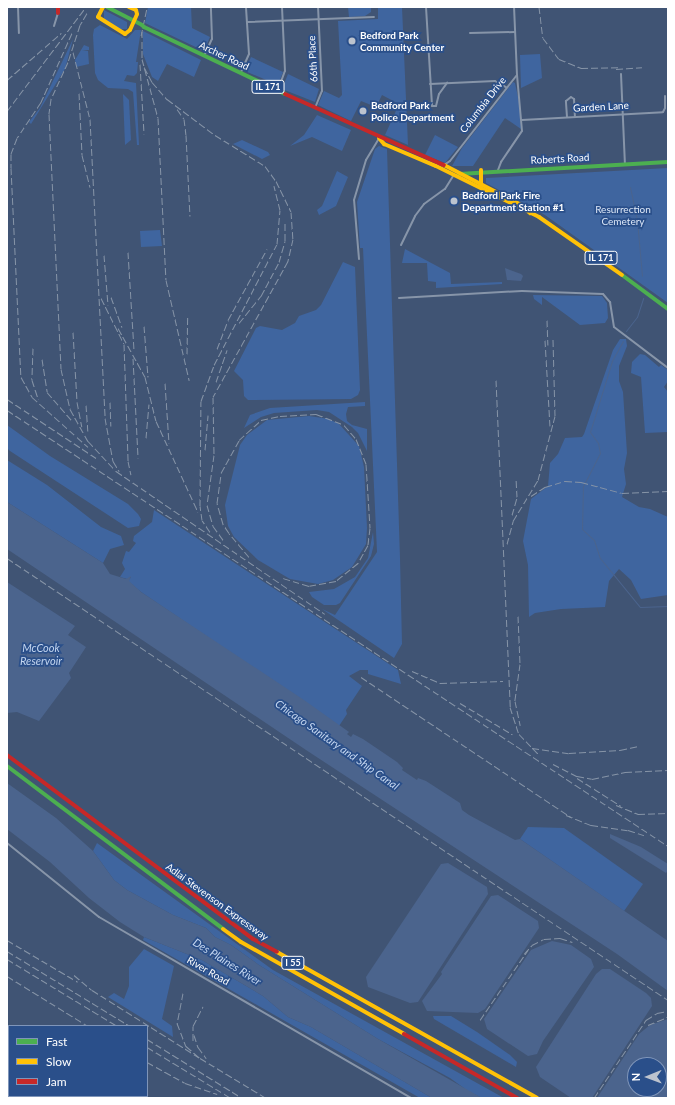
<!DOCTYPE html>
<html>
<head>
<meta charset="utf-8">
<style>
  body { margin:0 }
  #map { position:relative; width:675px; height:1105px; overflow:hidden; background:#405474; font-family:Lato,sans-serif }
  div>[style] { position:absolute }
  .green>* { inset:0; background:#3f659f }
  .water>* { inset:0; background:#4b648d }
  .stream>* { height:1px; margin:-0.5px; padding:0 0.5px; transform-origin:0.5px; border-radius:0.5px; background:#4b648d }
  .street>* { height:2px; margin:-1px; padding:0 1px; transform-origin:1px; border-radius:1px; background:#8795a9 }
  .fast>* { height:4px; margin:-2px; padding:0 2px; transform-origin:2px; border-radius:2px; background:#4caf50 }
  .slow>* { height:4px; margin:-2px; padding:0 2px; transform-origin:2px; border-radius:2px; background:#ffc107 }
  .jam>* { height:4px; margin:-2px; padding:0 2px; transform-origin:2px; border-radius:2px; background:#c62828 }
  .rail>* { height:1px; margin-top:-0.5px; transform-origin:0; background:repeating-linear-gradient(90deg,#8694a7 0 7px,transparent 0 10px) }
  .fast-bridge>* { height:4px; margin:-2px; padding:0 2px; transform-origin:2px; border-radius:2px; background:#4caf50 }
  .dots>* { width:11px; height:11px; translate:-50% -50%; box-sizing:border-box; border:2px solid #2a4f8a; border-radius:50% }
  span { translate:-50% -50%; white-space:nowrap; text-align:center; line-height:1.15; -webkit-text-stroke:3.5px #2a4f8a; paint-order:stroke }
  .shield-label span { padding:1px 3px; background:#2a4f8a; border:1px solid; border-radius:3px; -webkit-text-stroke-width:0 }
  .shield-label { font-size:9px; color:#fff; font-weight:700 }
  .poi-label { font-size:10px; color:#fff; font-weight:700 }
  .left { translate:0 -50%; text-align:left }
  .street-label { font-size:10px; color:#fff }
  .park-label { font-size:10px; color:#dce7f7 }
  .water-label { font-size:11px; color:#c4d6f0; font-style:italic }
  .frame { position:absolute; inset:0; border:8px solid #fff; pointer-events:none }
  .legend { position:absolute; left:8px; top:1025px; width:140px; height:72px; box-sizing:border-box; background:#2a4f8a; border:1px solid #7f95b9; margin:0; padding:5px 7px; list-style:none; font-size:12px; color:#fff }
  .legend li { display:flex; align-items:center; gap:8px; height:20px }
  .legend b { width:20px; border:1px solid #7f95b9 }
  .north { position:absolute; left:627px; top:1057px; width:40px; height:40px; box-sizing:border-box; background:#2a4f8a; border:1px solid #7f95b9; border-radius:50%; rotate:269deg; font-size:11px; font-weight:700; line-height:16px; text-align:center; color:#fff }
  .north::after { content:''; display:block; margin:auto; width:14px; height:18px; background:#bcc3ce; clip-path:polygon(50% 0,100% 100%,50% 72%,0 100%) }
</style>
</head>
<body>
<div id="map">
  <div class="green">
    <i style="clip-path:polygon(148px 7px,191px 7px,192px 28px,210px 37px,204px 51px,145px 23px)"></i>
    <i style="clip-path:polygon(348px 7px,371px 7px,371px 12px,365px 16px,349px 17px)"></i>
    <i style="clip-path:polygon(378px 7px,402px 7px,408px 145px,385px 135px,399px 104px,382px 95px,376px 107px,361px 101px,351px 121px,318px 105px,324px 91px,339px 98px,342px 95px,338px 21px,378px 19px)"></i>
    <i style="clip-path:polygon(104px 10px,127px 22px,127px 29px,120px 29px,104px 19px)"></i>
    <i style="clip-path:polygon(100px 25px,127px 39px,135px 30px,141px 30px,136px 62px,138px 62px,137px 73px,134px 76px,127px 75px,124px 81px,136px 83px,139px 145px,137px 145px,133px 92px,128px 89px,108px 88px,98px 80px,95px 73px,93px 35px,94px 29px)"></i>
    <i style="clip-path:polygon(143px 31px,201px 60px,194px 77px,167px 64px,158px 81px,152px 77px,143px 54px)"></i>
    <i style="clip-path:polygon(73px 39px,65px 69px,31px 124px,29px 122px,40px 108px)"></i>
    <i style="clip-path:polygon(84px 45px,89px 47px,89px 50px,82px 50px,88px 51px,89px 64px,76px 67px,75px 60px)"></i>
    <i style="clip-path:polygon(540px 54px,542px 78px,521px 88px,520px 55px)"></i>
    <i style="clip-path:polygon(251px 57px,283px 72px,278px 85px,245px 71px)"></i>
    <i style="clip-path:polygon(288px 74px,319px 89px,315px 102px,282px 89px)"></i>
    <i style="clip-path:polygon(513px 82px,515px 83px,520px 106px,521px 129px,505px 118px,473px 166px,452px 166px,462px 148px)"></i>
    <i style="clip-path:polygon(123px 94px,129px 100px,131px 140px,125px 145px)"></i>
    <i style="clip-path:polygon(317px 115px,351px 130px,342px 151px,312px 137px,290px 146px,304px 135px)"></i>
    <i style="clip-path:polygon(435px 135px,458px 147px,445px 163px,425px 155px)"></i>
    <i style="clip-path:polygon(242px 140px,268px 152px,270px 155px,262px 159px,233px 144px)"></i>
    <i style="clip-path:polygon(379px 146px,387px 149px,400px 558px,402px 644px,394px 658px,322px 609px,335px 615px,377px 552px,363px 248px,360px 248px,357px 202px,375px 149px)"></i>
    <i style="clip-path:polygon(668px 168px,668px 303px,545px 215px,486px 183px,486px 178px)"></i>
    <i style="clip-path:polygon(337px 171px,348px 177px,336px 206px,319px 215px,317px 210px,322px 206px)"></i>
    <i style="clip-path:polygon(160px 230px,162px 246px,141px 247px,140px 231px)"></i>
    <i style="clip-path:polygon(405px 249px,450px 273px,451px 284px,502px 282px,502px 284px,436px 288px,436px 282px,428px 281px,427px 263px,402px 263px)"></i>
    <i style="clip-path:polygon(343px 262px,355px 267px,360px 390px,358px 395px,351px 399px,248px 400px,244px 396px,243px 380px,234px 371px,256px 328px,260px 326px,282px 330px,295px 323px,299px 316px,316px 310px,321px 305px)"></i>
    <i style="clip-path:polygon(533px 295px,602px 296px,607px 303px,608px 318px,605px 323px,580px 325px,542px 297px,542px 305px,534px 299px)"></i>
    <i style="clip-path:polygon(620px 339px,626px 339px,627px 346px,619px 366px,619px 381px,623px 392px,627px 453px,624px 469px,626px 484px,622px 497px,639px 507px,650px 509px,668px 517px,668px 595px,641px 599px,631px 580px,619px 569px,609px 581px,605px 607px,561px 609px,535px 613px,529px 617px,528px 565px,523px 541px,531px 499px,548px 486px,550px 463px,558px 454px,565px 438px,582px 437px,584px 434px,613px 350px)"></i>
    <i style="clip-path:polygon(640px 354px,645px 355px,659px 367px,661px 365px,668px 370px,668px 381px,664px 387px,668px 392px,668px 432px,645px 433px,641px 377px,631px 373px,632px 362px)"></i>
    <i style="clip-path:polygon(365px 402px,365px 406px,348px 407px,346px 414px,347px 421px,352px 425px,367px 429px,367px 451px,358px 433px,352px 427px,329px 412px,317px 410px,274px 413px,261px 417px,244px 428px,250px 415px,270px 408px)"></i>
    <i style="clip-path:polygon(309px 416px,329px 419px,339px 424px,359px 446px,364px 467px,367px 528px,366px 544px,352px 567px,333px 580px,318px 584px,290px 579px,258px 560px,234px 537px,228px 526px,225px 505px,240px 445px,247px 435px,267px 420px)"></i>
    <i style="clip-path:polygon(7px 425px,50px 456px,128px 504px,138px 514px,141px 519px,139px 526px,128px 528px,10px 451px,7px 448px)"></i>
    <i style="clip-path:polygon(7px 460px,47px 485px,101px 527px,121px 536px,124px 545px,110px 549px,103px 563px,7px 502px)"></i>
    <i style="clip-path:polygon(154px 510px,398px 670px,401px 684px,368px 674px,368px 670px,360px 670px,349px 676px,362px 686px,346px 710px,347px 714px,339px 726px,141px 592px,128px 581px,131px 577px,127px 579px,120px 577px,125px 569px,122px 563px,126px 551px,129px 552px,136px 543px,133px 541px,134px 536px,152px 522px)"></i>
    <i style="clip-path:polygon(373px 532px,374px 544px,371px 556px,340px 603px,336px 605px,324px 605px,312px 597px,309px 592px,334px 589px,355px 577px,368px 558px)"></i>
    <i style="clip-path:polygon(528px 827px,564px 828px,643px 884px,624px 911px,520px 839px)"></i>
    <i style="clip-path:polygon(97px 843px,273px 970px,504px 1098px,482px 1098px,468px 1091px,450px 1078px,378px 1039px,259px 965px,231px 945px,215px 937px,206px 928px,173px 915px,127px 890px,114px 880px,93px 851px)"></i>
    <i style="clip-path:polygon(144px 937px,202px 960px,263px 996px,288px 1017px,311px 1027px,432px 1098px,420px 1098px,143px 940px)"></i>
    <i style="clip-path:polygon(144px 949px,174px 966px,162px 1019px,172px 1026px,173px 1037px,108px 997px,114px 993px,124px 999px,129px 986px,129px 967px)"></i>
    <i style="clip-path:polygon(433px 1016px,451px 1016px,477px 1032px,510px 1055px,517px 1062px,516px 1067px,434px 1019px)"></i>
  </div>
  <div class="water">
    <i style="clip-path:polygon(505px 268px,521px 274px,523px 276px,521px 281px,507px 280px)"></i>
    <i style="clip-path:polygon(7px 502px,103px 563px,110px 574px,126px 579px,131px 576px,129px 581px,141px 592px,304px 700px,349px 732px,347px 734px,351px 737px,353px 734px,363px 739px,397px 762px,403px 768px,402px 770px,417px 780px,418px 778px,426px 781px,460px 803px,462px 810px,469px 815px,515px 840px,520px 839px,668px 941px,668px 991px,617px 954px,306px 750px,7px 549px)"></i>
    <i style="clip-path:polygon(7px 582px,75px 626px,68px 635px,86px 647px,69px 673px,71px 678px,39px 721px,17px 712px,7px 713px)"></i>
    <i style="clip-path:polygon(7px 783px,56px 818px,93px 851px,114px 880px,127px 890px,173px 915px,206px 928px,215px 937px,231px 945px,259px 965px,378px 1039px,482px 1098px,432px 1098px,311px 1027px,288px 1017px,263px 996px,202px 960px,144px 937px,120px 922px,89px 898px,50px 862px,7px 829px)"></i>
    <i style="clip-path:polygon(610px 834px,641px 847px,668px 864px,668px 870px,666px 873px,610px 838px)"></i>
    <i style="clip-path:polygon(448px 863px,487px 887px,488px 894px,418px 1002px,410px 1003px,368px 987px,366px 977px,441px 864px)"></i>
    <i style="clip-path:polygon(498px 895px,538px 921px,539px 928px,485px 1009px,478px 1013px,427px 1011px,422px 1001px,442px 974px,441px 972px,491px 896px)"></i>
    <i style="clip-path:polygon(552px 941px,571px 945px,591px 959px,594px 967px,543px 1041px,537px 1054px,528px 1056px,487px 1029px,484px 1019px,531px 950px)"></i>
    <i style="clip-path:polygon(602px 969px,610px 969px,646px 993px,651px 998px,652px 1006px,592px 1098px,571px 1098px,540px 1077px,536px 1067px,596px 974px)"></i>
    <i style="clip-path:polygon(evenodd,668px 1019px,668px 1098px,597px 1098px,639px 1034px,650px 1025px,668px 1019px,635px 1065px,659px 1065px,659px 1089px,635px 1089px,635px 1065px)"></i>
  </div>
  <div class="stream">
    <i style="left:630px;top:187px;width:34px;rotate:78deg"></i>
    <i style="left:637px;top:220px;width:56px;rotate:84.9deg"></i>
    <i style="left:626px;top:331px;width:18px;rotate:-52deg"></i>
    <i style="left:637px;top:317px;width:20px;rotate:-72deg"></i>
    <i style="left:623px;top:341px;width:23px;rotate:119deg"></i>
    <i style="left:612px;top:361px;width:74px;rotate:107.2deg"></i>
    <i style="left:590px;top:432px;width:14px;rotate:54deg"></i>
    <i style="left:598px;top:443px;width:10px;rotate:79deg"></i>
    <i style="left:600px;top:453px;width:37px;rotate:117deg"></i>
    <i style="left:583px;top:486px;width:43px;rotate:91.3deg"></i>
    <i style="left:582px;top:529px;width:16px;rotate:43deg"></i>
    <i style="left:594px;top:540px;width:19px;rotate:72deg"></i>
    <i style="left:600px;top:558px;width:63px;rotate:50.8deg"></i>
    <i style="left:640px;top:607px;width:28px;rotate:-2deg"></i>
  </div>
  <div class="street">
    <i style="left:18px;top:7px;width:26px;rotate:88deg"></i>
    <i style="left:426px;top:7px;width:99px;rotate:86.5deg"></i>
    <i style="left:432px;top:106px;width:4px"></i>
    <i style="left:436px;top:106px;width:12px;rotate:-76deg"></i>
    <i style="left:439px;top:94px;width:14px;rotate:-54deg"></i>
    <i style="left:247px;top:22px;width:127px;rotate:-2.3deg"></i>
    <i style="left:54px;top:26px;width:14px;rotate:-73deg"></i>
    <i style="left:470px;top:33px;width:45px;rotate:-1.3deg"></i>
    <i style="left:204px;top:56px;width:19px;rotate:-65deg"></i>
    <i style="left:212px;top:39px;width:32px;rotate:-92deg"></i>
    <i style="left:241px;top:72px;width:20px;rotate:-66deg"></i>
    <i style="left:249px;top:54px;width:47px;rotate:-93.7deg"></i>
    <i style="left:621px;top:74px;width:90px;rotate:87.5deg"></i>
    <i style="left:430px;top:84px;width:65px;rotate:-2.6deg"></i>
    <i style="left:495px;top:81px;width:13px;rotate:29deg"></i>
    <i style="left:278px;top:90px;width:20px;rotate:-70deg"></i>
    <i style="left:285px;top:71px;width:64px;rotate:-92.7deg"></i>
    <i style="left:315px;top:108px;width:18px;rotate:-68deg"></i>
    <i style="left:322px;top:91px;width:84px;rotate:-92.7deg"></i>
    <i style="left:567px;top:117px;width:16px;rotate:-94deg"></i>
    <i style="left:566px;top:101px;width:6px;rotate:-39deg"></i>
    <i style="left:571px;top:97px;width:4px;rotate:34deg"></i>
    <i style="left:574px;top:99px;width:17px;rotate:87deg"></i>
    <i style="left:522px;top:120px;width:141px;rotate:-3.2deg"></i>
    <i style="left:663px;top:112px;width:4px;rotate:-63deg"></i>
    <i style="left:665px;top:108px;width:12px;rotate:-90deg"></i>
    <i style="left:444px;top:165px;width:7px;rotate:-34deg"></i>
    <i style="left:450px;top:161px;width:109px;rotate:-52.1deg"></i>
    <i style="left:517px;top:75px;width:68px;rotate:-92.5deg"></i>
    <i style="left:498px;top:170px;width:9px;rotate:-69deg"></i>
    <i style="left:501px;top:162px;width:37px;rotate:-56deg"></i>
    <i style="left:522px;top:131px;width:56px;rotate:-95.1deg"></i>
    <i style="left:401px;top:245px;width:32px;rotate:-64deg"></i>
    <i style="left:415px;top:216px;width:15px;rotate:-53deg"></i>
    <i style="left:424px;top:204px;width:26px;rotate:-36deg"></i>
    <i style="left:445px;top:189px;width:15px;rotate:-58deg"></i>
    <i style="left:359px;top:259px;width:59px;rotate:-94.8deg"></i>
    <i style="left:354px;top:200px;width:42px;rotate:-73.3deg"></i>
    <i style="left:366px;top:160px;width:26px;rotate:-59deg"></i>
    <i style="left:399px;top:298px;width:123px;rotate:-3.3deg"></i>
    <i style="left:522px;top:291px;width:81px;rotate:2.1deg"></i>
    <i style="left:603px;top:294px;width:11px;rotate:49deg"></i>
    <i style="left:610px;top:302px;width:25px;rotate:81deg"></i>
    <i style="left:614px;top:327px;width:68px;rotate:37.2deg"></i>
    <i style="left:7px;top:843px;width:118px;rotate:38.8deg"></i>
    <i style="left:99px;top:917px;width:361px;rotate:30.1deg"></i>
  </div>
  <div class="fast">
    <i style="left:107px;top:7px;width:39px;rotate:27deg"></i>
    <i style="left:144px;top:27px;width:156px;rotate:25.4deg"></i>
    <i style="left:459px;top:174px;width:209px;rotate:-3.3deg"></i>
    <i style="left:622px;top:275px;width:57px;rotate:36.5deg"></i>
    <i style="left:7px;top:766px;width:271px;rotate:37deg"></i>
  </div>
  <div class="slow">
    <i style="left:103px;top:7px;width:11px;rotate:117deg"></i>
    <i style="left:98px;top:17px;width:32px;rotate:32deg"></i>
    <i style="left:125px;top:34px;width:6px;rotate:-39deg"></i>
    <i style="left:130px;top:30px;width:17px;rotate:-66deg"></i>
    <i style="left:137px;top:14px;width:4px;rotate:-104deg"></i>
    <i style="left:136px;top:10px;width:8px;rotate:-157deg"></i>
    <i style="left:379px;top:138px;width:8px;rotate:50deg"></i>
    <i style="left:384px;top:144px;width:56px;rotate:22.9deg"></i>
    <i style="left:436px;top:166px;width:115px;rotate:26.3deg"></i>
    <i style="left:539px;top:217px;width:101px;rotate:34.9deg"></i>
    <i style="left:444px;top:165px;width:91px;rotate:27.4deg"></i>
    <i style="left:525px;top:207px;width:8px;rotate:50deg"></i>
    <i style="left:481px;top:170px;width:15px;rotate:90deg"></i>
    <i style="left:223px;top:929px;width:22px;rotate:36deg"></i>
    <i style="left:241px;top:942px;width:187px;rotate:29.4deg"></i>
    <i style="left:277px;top:952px;width:298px;rotate:29.3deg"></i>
  </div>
  <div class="jam">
    <i style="left:58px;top:7px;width:6px;rotate:90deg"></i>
    <i style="left:285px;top:94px;width:174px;rotate:24.1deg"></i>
    <i style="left:7px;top:755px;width:307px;rotate:36.8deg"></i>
    <i style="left:253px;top:939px;width:27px;rotate:28deg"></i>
    <i style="left:404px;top:1034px;width:130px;rotate:29.5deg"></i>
  </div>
  <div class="rail">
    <i style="left:539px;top:7px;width:31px;rotate:83deg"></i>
    <i style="left:543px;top:38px;width:26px;rotate:53deg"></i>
    <i style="left:559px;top:59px;width:24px;rotate:22deg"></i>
    <i style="left:581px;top:68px;width:39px;rotate:-1deg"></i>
    <i style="left:87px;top:13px;width:14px;rotate:120deg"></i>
    <i style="left:80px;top:25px;width:39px;rotate:108deg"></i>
    <i style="left:68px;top:62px;width:41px;rotate:114.7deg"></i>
    <i style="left:51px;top:99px;width:15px;rotate:98deg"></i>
    <i style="left:49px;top:114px;width:255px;rotate:87.3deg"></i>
    <i style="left:61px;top:369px;width:41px;rotate:77.3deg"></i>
    <i style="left:70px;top:409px;width:37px;rotate:61deg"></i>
    <i style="left:88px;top:441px;width:41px;rotate:47deg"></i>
    <i style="left:116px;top:471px;width:253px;rotate:34.4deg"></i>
    <i style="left:142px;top:31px;width:28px;rotate:90deg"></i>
    <i style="left:142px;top:59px;width:61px;rotate:74.8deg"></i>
    <i style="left:158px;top:118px;width:162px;rotate:87.2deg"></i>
    <i style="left:166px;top:280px;width:103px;rotate:77deg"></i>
    <i style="left:72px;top:33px;width:76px;rotate:114.2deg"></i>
    <i style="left:41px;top:102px;width:43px;rotate:123.7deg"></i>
    <i style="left:17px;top:138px;width:17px;rotate:111deg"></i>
    <i style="left:11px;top:154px;width:14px;rotate:90deg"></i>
    <i style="left:11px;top:168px;width:209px;rotate:87.3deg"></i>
    <i style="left:21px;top:377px;width:23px;rotate:61deg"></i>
    <i style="left:32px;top:397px;width:75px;rotate:41.8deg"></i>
    <i style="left:141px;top:36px;width:30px;rotate:-78deg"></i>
    <i style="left:73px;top:52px;width:69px;rotate:75.8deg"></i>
    <i style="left:90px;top:119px;width:299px;rotate:87.1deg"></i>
    <i style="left:105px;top:418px;width:44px;rotate:79.5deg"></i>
    <i style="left:113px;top:461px;width:12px;rotate:59deg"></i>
    <i style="left:140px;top:64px;width:70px;rotate:86.7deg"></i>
    <i style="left:144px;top:67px;width:17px;rotate:62deg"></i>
    <i style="left:152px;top:82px;width:23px;rotate:49deg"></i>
    <i style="left:167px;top:99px;width:60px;rotate:36.9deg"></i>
    <i style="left:215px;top:135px;width:59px;rotate:31.8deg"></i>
    <i style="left:265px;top:166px;width:19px;rotate:54deg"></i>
    <i style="left:276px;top:181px;width:34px;rotate:64deg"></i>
    <i style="left:291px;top:212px;width:27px;rotate:86deg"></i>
    <i style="left:293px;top:239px;width:23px;rotate:103deg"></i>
    <i style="left:288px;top:261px;width:155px;rotate:118.9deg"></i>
    <i style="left:213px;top:397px;width:58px;rotate:89deg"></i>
    <i style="left:214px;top:455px;width:50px;rotate:98deg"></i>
    <i style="left:207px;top:505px;width:22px;rotate:74deg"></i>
    <i style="left:213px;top:526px;width:19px;rotate:54deg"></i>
    <i style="left:616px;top:69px;width:26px;rotate:-4deg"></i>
    <i style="left:7px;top:80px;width:72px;rotate:-41deg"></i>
    <i style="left:79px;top:93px;width:62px;rotate:87.2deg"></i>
    <i style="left:82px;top:155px;width:33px;rotate:76deg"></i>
    <i style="left:177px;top:109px;width:12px;rotate:55deg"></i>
    <i style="left:184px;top:119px;width:16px;rotate:83deg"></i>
    <i style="left:186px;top:135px;width:81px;rotate:87.2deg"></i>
    <i style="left:7px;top:111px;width:131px;rotate:-52.8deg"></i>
    <i style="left:128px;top:252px;width:99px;rotate:86.5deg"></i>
    <i style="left:104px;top:255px;width:50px;rotate:85.4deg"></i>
    <i style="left:111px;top:297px;width:32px;rotate:70deg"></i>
    <i style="left:101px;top:298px;width:51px;rotate:63.4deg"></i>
    <i style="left:124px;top:344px;width:117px;rotate:88deg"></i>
    <i style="left:128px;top:461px;width:14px;rotate:78deg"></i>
    <i style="left:547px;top:320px;width:25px;rotate:88deg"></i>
    <i style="left:239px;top:323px;width:35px;rotate:-51deg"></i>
    <i style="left:261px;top:296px;width:38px;rotate:-62deg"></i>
    <i style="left:279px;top:262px;width:22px;rotate:-74deg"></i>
    <i style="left:285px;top:241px;width:19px;rotate:-90deg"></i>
    <i style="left:144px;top:326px;width:51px;rotate:85.5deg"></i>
    <i style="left:118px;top:328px;width:56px;rotate:61.1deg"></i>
    <i style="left:145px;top:377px;width:45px;rotate:76deg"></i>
    <i style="left:156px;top:421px;width:100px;rotate:65.2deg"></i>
    <i style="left:73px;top:332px;width:70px;rotate:86.7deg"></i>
    <i style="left:77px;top:402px;width:25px;rotate:79deg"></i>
    <i style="left:545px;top:340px;width:86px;rotate:86.7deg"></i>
    <i style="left:33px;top:348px;width:32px;rotate:92deg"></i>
    <i style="left:32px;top:380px;width:20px;rotate:72deg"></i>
    <i style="left:217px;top:349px;width:31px;rotate:-69deg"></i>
    <i style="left:228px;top:320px;width:81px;rotate:-61.2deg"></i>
    <i style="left:187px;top:354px;width:39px;rotate:-89deg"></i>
    <i style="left:133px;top:358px;width:100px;rotate:87.1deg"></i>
    <i style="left:42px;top:359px;width:33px;rotate:81deg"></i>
    <i style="left:47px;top:392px;width:38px;rotate:49deg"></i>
    <i style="left:496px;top:380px;width:327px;rotate:87.5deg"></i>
    <i style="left:510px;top:707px;width:28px;rotate:72deg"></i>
    <i style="left:519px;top:734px;width:29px;rotate:46deg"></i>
    <i style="left:216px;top:382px;width:34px;rotate:-71deg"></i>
    <i style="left:165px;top:383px;width:60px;rotate:86.2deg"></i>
    <i style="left:7px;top:399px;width:110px;rotate:33.5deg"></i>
    <i style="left:110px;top:402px;width:24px;rotate:88deg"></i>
    <i style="left:86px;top:405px;width:26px;rotate:86deg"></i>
    <i style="left:7px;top:410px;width:792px;rotate:33.41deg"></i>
    <i style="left:146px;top:438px;width:34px;rotate:-85deg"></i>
    <i style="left:205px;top:450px;width:35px;rotate:-85deg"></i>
    <i style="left:531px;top:496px;width:17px;rotate:-33deg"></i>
    <i style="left:545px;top:487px;width:21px;rotate:-17deg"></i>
    <i style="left:565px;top:481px;width:16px;rotate:4deg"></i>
    <i style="left:581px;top:482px;width:42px;rotate:15deg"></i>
    <i style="left:622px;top:493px;width:46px;rotate:-2.5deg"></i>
    <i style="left:512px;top:515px;width:19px;rotate:-74deg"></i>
    <i style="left:517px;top:497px;width:19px;rotate:-93deg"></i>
    <i style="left:210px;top:532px;width:14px;rotate:-124deg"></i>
    <i style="left:202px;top:520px;width:14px;rotate:-98deg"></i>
    <i style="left:200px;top:506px;width:105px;rotate:-89.5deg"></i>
    <i style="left:201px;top:401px;width:38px;rotate:-70deg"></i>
    <i style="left:214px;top:365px;width:136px;rotate:-62.5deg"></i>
    <i style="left:277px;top:244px;width:34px;rotate:-85deg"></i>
    <i style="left:280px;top:210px;width:25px;rotate:-104deg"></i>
    <i style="left:507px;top:544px;width:24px;rotate:-75deg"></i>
    <i style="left:513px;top:521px;width:48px;rotate:-58.6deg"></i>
    <i style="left:538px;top:480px;width:66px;rotate:-75.1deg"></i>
    <i style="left:555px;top:416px;width:79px;rotate:-91.5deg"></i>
    <i style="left:249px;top:557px;width:31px;rotate:-130deg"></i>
    <i style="left:229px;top:533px;width:11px;rotate:-124deg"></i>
    <i style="left:223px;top:524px;width:22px;rotate:-106deg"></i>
    <i style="left:217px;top:503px;width:30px;rotate:-82deg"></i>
    <i style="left:221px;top:473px;width:38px;rotate:-61deg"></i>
    <i style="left:239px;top:440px;width:30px;rotate:-42deg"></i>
    <i style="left:261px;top:420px;width:19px;rotate:-12deg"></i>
    <i style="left:280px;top:416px;width:36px;rotate:-3deg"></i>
    <i style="left:316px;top:414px;width:30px;rotate:21deg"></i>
    <i style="left:344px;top:425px;width:18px;rotate:49deg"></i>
    <i style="left:356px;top:439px;width:27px;rotate:68deg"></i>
    <i style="left:366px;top:464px;width:64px;rotate:86.4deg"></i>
    <i style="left:370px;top:528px;width:17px;rotate:97deg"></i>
    <i style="left:368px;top:545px;width:21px;rotate:119deg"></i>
    <i style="left:358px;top:563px;width:28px;rotate:141deg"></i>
    <i style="left:336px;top:581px;width:27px;rotate:170deg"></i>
    <i style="left:309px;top:586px;width:27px;rotate:-163deg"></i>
    <i style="left:7px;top:558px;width:795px;rotate:33.77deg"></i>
    <i style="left:518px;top:616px;width:48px;rotate:87.6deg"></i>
    <i style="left:520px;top:664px;width:37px;rotate:98deg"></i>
    <i style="left:515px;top:701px;width:25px;rotate:78deg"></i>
    <i style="left:412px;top:671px;width:30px;rotate:23deg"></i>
    <i style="left:440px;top:683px;width:63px;rotate:-1.8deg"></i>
    <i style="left:361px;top:677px;width:252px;rotate:33.7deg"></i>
    <i style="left:460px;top:703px;width:61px;rotate:30.8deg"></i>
    <i style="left:532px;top:748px;width:37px;rotate:8deg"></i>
    <i style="left:569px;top:753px;width:51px;rotate:-3.4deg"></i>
    <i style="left:620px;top:750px;width:19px;rotate:-12deg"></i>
    <i style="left:553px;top:764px;width:27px;rotate:27deg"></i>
    <i style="left:577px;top:776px;width:15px;rotate:11deg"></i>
    <i style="left:592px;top:779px;width:34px;rotate:-12deg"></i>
    <i style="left:625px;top:772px;width:43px;rotate:-2.7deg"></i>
    <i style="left:577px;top:778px;width:52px;rotate:32.5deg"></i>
    <i style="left:616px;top:805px;width:24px;rotate:22deg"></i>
    <i style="left:638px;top:814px;width:30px;rotate:-2deg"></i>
    <i style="left:566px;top:815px;width:27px;rotate:22deg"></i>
    <i style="left:591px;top:825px;width:37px;rotate:8deg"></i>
    <i style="left:628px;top:830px;width:19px;rotate:18deg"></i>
    <i style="left:7px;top:940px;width:82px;rotate:30.6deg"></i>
    <i style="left:7px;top:951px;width:144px;rotate:31.4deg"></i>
    <i style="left:524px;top:954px;width:12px;rotate:-48deg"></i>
    <i style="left:532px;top:945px;width:13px;rotate:-27deg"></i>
    <i style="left:544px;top:939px;width:16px;rotate:-4deg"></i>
    <i style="left:560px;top:938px;width:13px;rotate:18deg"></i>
    <i style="left:7px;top:959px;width:129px;rotate:31.3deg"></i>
    <i style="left:74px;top:975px;width:23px;rotate:40deg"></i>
    <i style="left:92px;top:990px;width:128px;rotate:32.2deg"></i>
    <i style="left:7px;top:976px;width:95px;rotate:31.7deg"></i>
    <i style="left:183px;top:993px;width:31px;rotate:101deg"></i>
    <i style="left:177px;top:1023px;width:25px;rotate:69deg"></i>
    <i style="left:186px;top:1046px;width:18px;rotate:41deg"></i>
    <i style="left:200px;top:1058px;width:77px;rotate:31.2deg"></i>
    <i style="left:480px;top:1020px;width:85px;rotate:-55.6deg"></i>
    <i style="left:648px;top:1025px;width:22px;rotate:-22deg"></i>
    <i style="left:194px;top:1035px;width:13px;rotate:72deg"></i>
    <i style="left:198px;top:1047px;width:14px;rotate:54deg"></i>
    <i style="left:147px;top:1039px;width:112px;rotate:31.8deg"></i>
    <i style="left:193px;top:1041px;width:15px;rotate:-90deg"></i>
    <i style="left:193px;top:1026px;width:22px;rotate:-63deg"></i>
    <i style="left:147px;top:1047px;width:98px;rotate:31.3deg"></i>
    <i style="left:147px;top:1062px;width:43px;rotate:28.9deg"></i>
    <i style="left:185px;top:1083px;width:34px;rotate:19deg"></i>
    <i style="left:594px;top:1098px;width:94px;rotate:-56.3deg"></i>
    <i style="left:646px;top:1020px;width:13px;rotate:-32deg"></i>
    <i style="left:657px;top:1013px;width:11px;rotate:-10deg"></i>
  </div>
  <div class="fast-bridge">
    <i style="left:142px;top:25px;width:3px;rotate:45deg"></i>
  </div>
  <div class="dots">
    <i style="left:352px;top:41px;background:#bcc3ce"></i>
    <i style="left:363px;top:111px;background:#bcc3ce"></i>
    <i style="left:454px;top:201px;background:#bcc3ce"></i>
  </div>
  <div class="shield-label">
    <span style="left:268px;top:87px">IL 171</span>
    <span style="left:601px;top:258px">IL 171</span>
    <span style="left:293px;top:963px">I 55</span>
  </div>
  <div class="poi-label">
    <span class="left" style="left:360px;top:41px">Bedford Park<br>Community Center</span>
    <span class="left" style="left:371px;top:111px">Bedford Park<br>Police Department</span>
    <span class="left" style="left:462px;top:201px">Bedford Park Fire<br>Department Station #1</span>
  </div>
  <div class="street-label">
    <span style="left:224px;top:56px;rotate:25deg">Archer Road</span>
    <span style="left:313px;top:59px;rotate:-93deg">66th Place</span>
    <span style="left:483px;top:105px;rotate:-52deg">Columbia Drive</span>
    <span style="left:601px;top:107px;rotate:-3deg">Garden Lane</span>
    <span style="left:560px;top:159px;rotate:-3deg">Roberts Road</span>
    <span style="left:217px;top:902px;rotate:36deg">Adlai Stevenson Expressway</span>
    <span style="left:208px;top:971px;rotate:30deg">River Road</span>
  </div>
  <div class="park-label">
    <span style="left:623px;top:215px">Resurrection<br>Cemetery</span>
  </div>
  <div class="water-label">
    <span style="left:41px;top:655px">McCook<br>Reservoir</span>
    <span style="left:337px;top:745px;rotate:35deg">Chicago Sanitary and Ship Canal</span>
    <span style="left:227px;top:962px;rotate:32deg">Des Plaines River</span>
  </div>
  <div class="frame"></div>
  <ul class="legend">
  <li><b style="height:5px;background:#4caf50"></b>Fast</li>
  <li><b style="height:5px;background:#ffc107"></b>Slow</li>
  <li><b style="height:5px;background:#c62828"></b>Jam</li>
  </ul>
  <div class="north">N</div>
</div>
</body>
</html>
